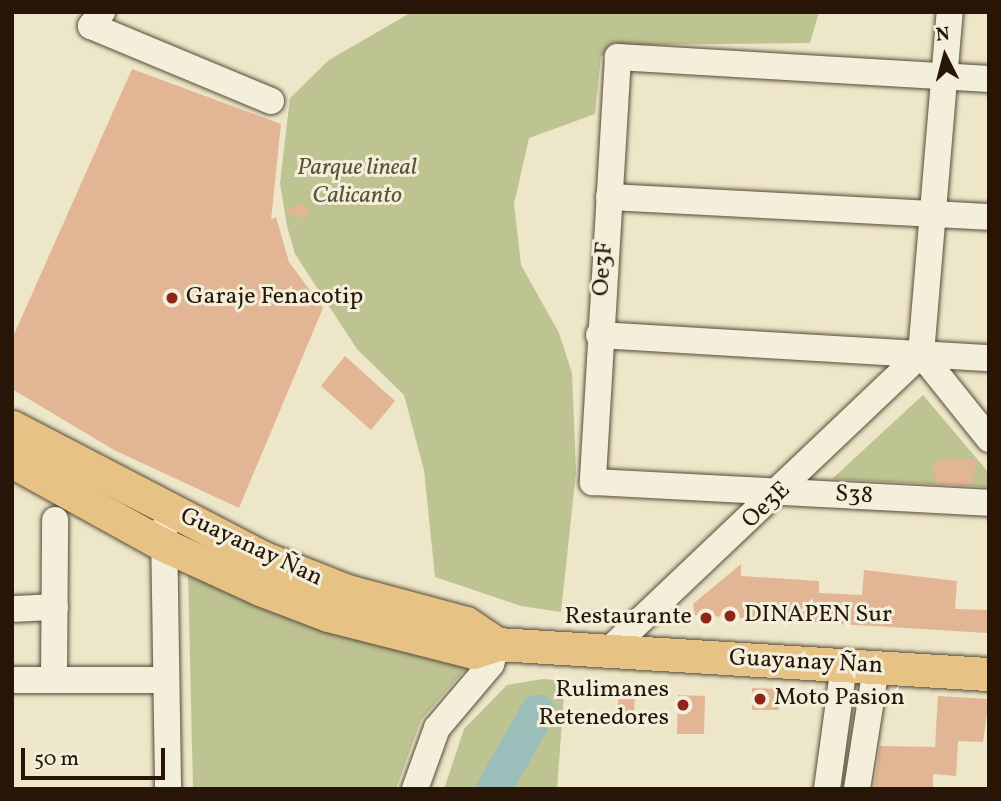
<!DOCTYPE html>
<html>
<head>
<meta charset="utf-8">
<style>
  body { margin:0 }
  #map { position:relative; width:1001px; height:801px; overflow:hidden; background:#ede6c8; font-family:Vollkorn,serif }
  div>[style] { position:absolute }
  .green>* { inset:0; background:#bec392 }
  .river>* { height:35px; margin:-17.5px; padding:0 17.5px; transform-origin:17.5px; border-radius:17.5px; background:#9abeba }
  .building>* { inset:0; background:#e2b695 }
  .roads { filter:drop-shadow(0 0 2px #584a38) drop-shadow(0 0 2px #584a38) }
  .minor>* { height:26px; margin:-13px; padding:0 13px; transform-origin:13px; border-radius:13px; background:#f3efdb }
  .major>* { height:33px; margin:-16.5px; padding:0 16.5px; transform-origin:16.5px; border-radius:16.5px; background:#e6c384 }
  .dots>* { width:19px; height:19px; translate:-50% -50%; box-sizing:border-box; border:4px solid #f3efdb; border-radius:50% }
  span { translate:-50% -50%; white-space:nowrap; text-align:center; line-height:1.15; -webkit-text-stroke:6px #f3efdb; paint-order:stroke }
  .park-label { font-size:24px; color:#5c5338; font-style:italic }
  .street-label { font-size:24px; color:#271608 }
  .poi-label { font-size:24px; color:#271608 }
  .left { translate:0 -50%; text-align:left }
  .right { translate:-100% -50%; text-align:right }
  .frame { position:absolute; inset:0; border:14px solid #271608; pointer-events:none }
  .north { position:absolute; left:910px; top:21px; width:70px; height:70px; -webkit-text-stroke:5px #f3efdb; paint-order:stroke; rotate:354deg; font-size:19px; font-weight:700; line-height:28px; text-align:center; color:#271608 }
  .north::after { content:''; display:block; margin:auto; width:24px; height:32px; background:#271608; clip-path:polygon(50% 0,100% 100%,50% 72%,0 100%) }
  .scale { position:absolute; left:21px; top:748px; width:144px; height:32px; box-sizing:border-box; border:4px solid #271608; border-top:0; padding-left:9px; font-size:21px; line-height:24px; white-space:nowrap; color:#271608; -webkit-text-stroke:5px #f3efdb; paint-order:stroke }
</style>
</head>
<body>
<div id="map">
  <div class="green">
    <i style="clip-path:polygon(412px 12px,819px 12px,810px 43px,630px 45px,601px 56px,595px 114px,529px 138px,514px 204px,521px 265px,559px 333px,572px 373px,576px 472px,561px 612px,521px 606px,435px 577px,424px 470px,404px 395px,357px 349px,295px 254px,287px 226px,280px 183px,290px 98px,329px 60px)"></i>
    <i style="clip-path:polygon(923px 395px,989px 473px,989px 487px,832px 479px)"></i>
    <i style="clip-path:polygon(188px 573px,468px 666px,421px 720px,396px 789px,193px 789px)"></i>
    <i style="clip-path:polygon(543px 679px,565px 681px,557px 789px,444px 789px,464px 729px,507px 685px)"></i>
  </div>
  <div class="river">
    <i style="left:493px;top:789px;width:89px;rotate:-60.3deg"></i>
  </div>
  <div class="building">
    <i style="clip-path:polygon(132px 69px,281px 124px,271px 220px,276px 217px,289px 262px,323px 308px,239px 508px,114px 450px,12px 389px,12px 339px)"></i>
    <i style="clip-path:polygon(301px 203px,310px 210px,304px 219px,284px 212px)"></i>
    <i style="clip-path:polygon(345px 356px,395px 401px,371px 430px,321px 386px)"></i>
    <i style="clip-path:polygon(977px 459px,972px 486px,935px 484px,934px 461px)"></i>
    <i style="clip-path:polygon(741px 564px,741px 576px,819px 581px,819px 593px,862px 595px,864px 570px,957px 581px,955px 609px,988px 610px,987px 633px,695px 615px,693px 604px)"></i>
    <i style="clip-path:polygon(752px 688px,779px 689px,779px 710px,752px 710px)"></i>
    <i style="clip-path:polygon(619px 691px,635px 692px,634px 715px,617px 714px)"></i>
    <i style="clip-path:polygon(678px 695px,705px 696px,704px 734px,677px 734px)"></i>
    <i style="clip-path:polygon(938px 696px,989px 699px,983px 742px,958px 741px,956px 776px,933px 774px,933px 789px,874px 789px,880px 746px,935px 747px)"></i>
  </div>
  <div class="roads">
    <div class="minor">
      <i style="left:102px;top:12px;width:18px;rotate:128deg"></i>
      <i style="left:91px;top:26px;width:195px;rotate:22.6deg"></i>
      <i style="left:989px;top:79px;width:372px;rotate:-176.6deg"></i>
      <i style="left:618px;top:57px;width:426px;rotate:93.4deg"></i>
      <i style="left:593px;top:482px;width:397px;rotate:3deg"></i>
      <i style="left:609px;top:197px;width:381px;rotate:3deg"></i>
      <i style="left:599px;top:335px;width:391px;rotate:3.4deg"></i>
      <i style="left:921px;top:354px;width:343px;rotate:-85.2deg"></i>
      <i style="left:921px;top:354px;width:109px;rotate:51.3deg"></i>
      <i style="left:164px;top:528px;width:261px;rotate:89.1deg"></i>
      <i style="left:12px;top:609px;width:43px;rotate:-2.7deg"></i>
      <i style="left:607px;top:652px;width:433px;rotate:-43.5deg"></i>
      <i style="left:12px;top:680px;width:154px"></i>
      <i style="left:54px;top:680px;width:160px;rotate:-89.6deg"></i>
      <i style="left:415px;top:789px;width:65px;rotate:-70.2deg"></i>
      <i style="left:437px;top:728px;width:84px;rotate:-49.8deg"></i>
      <i style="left:491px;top:664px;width:21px;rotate:-73deg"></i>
      <i style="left:827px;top:789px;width:125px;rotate:-82.2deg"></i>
      <i style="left:857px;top:789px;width:123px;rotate:-81.1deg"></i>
    </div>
    <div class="major">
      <i style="left:12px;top:427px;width:284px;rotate:27.5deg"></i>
      <i style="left:264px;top:558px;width:89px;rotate:21.7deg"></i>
      <i style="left:347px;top:591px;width:123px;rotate:15.1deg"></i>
      <i style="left:466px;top:623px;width:37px;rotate:34deg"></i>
      <i style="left:12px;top:461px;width:171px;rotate:29deg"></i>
      <i style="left:162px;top:544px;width:108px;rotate:24.7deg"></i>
      <i style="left:260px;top:589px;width:73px;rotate:20.9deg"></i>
      <i style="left:328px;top:615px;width:150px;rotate:14.3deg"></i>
      <i style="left:473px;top:652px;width:25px;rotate:-18deg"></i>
      <i style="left:497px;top:644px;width:493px;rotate:3.5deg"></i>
    </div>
  </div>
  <div class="dots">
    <i style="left:172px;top:298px;background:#8f2418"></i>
    <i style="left:730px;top:616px;background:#8f2418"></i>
    <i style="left:706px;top:618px;background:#8f2418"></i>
    <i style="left:760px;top:699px;background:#8f2418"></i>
    <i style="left:683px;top:705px;background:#8f2418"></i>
  </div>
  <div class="park-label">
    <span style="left:357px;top:183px">Parque lineal<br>Calicanto</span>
  </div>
  <div class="street-label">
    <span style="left:604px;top:269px;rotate:-86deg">Oe3F</span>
    <span style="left:854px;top:496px;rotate:3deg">S38</span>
    <span style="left:767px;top:506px;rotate:-43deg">Oe3E</span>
    <span style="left:251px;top:548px;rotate:25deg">Guayanay Ñan</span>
    <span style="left:806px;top:663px;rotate:3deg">Guayanay Ñan</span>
  </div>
  <div class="poi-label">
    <span class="left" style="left:186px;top:298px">Garaje Fenacotip</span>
    <span class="left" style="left:744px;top:616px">DINAPEN Sur</span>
    <span class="right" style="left:692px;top:618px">Restaurante</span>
    <span class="right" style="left:669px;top:705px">Rulimanes<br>Retenedores</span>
    <span class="left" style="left:774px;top:699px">Moto Pasion</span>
  </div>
  <div class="frame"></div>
  <div class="north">N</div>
  <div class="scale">50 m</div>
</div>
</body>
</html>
